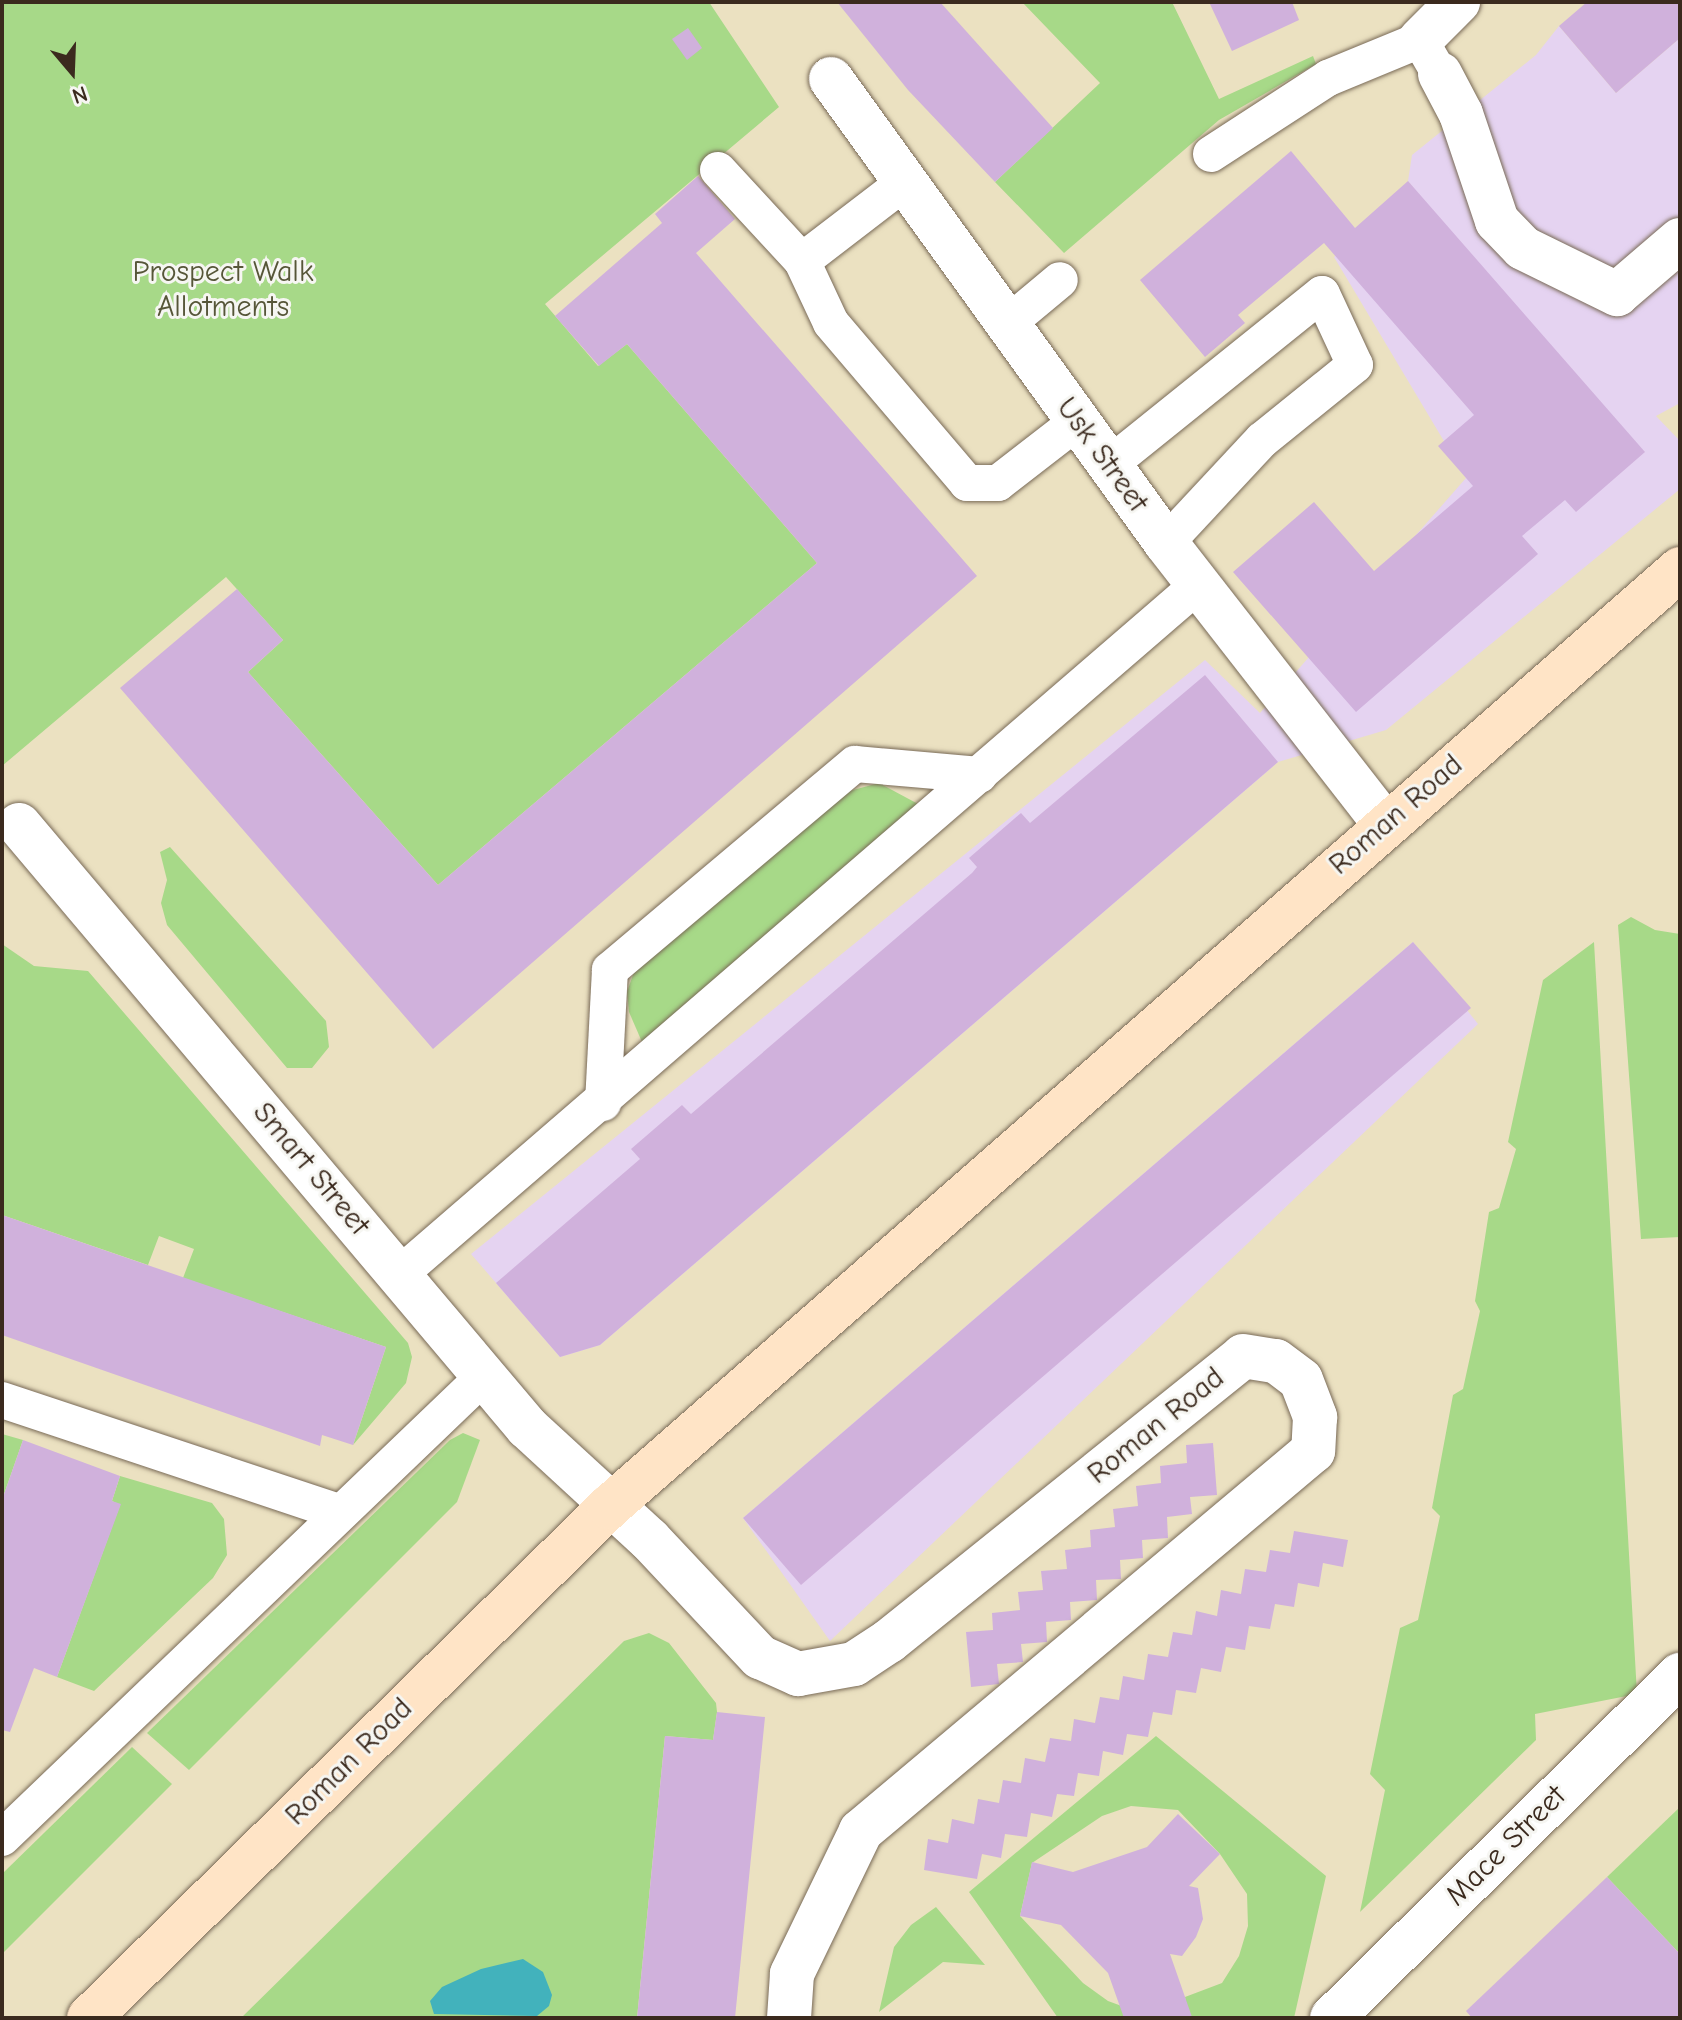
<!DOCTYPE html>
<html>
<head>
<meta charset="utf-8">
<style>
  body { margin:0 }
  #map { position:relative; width:1682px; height:2020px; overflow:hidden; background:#ebe1c1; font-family:"Comic Neue",sans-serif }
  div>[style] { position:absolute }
  .built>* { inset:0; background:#e5d3f1 }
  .green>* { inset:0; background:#a7d988 }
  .water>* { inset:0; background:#42b2bc }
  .building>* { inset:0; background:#d0b1dc }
  .roads { filter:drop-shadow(0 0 2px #796a57) drop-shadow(0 0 2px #796a57) }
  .lane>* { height:36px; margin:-18px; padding:0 18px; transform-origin:18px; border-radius:18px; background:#fff }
  .street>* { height:44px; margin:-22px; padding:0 22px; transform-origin:22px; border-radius:22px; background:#fff }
  .secondary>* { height:44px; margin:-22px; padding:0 22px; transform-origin:22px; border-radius:22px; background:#ffe4c6 }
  span { translate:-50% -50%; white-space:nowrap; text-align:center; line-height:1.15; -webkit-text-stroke:6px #f6f6f2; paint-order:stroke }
  .park-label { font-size:30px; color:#565638 }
  .street-label { font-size:30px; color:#3b2a1e }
  .frame { position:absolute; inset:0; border:4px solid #3b2a1e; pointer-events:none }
  .north { position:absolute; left:32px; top:32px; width:80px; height:80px; -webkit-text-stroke:6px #f6f6f2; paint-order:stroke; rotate:161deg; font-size:22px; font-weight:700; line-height:32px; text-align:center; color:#3b2a1e }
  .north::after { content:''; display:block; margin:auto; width:28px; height:36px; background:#3b2a1e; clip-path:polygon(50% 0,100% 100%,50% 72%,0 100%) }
</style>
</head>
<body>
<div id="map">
  <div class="built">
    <i style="clip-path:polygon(1559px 26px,1616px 93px,1680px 38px,1680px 403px,1656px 416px,1680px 441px,1680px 489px,1386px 730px,1278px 762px,600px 1345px,560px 1357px,471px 1254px,1205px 660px,1260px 713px,1466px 478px,1334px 257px,1415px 190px,1408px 181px,1412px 155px,1536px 55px)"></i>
    <i style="clip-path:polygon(1413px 942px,1478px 1024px,830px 1641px,743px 1518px)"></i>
  </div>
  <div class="green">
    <i style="clip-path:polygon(2px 2px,709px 2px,779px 107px,545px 304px,598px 366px,627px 344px,817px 563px,438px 885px,248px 672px,283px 640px,226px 577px,2px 766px)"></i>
    <i style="clip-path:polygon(1022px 2px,1172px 2px,1219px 99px,1313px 56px,1316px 64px,1219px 120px,1064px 253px,995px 182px,1100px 83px)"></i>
    <i style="clip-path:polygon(879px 783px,920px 805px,642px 1042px,629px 1012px,627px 992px,634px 972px,842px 793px)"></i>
    <i style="clip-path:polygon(170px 847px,326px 1021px,329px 1047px,312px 1068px,287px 1068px,167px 925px,161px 903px,167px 880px,160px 852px)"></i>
    <i style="clip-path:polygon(1631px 917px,1655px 930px,1680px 934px,1680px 1237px,1641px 1239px,1618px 925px)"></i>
    <i style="clip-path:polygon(1594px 942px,1637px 1694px,1535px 1714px,1536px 1740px,1360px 1912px,1385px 1790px,1370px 1774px,1400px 1628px,1418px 1620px,1440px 1516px,1432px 1508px,1453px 1395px,1463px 1389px,1480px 1311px,1475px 1301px,1489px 1212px,1499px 1208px,1516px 1149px,1508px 1142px,1543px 980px)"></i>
    <i style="clip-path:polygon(2px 944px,34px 966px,88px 971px,408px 1343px,412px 1357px,406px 1383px,353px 1445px,386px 1347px,183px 1278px,194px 1249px,159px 1236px,148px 1265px,2px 1215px)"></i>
    <i style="clip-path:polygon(463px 1433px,480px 1440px,457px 1502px,189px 1770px,147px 1733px,450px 1440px)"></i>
    <i style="clip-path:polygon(2px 1434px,23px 1440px,2px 1500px)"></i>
    <i style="clip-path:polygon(120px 1476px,212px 1503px,224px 1519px,227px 1555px,213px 1578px,94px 1691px,57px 1677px,120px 1505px,112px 1501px)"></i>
    <i style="clip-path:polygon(649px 1633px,669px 1643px,716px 1703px,717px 1712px,713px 1740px,665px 1736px,637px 2018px,241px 2018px,624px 1641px)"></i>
    <i style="clip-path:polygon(1156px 1736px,1326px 1876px,1294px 2018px,1188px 2018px,1185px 1997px,1222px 1983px,1239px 1956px,1248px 1926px,1247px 1894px,1220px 1854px,1178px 1810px,1131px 1806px,1102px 1816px,1032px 1863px,1020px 1916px,1083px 1983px,1108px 2001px,1138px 2012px,1124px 2018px,1058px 2018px,969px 1892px)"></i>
    <i style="clip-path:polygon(132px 1747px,172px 1784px,2px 1954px,2px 1874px)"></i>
    <i style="clip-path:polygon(1680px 1807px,1680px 1954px,1607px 1877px)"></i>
    <i style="clip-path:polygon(936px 1907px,985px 1965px,943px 1962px,879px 2012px,894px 1947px,911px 1925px)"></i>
  </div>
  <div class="water">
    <i style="clip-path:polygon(523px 1959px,543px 1972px,552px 1995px,549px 2006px,537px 2016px,434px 2014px,430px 2001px,442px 1987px,481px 1969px)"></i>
  </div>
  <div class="building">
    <i style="clip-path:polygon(837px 2px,940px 2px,1053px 128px,995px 182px,908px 90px)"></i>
    <i style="clip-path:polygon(1209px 2px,1292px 2px,1299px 20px,1232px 51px)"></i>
    <i style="clip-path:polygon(1587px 2px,1680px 2px,1680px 38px,1616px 93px,1559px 26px)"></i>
    <i style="clip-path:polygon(688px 28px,702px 48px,687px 60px,672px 39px)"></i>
    <i style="clip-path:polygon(1291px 151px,1355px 228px,1408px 181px,1645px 452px,1576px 512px,1565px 500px,1522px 536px,1538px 554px,1356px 712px,1233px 572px,1314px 502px,1374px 571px,1473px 486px,1438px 446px,1474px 415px,1324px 243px,1238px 315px,1245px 323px,1205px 357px,1140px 280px)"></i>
    <i style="clip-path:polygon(698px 176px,735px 219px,696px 253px,977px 576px,433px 1049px,120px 688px,237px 589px,283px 640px,248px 672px,438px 885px,817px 563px,627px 344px,599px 366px,555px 316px,662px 223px,655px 214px)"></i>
    <i style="clip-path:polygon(1205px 675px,1278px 762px,600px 1345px,560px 1357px,496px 1283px,640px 1159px,631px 1149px,682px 1105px,691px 1114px,972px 873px,977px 867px,969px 858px,1021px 813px,1030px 823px)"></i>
    <i style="clip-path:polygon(1413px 942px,1471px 1008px,801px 1585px,743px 1518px)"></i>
    <i style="clip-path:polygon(2px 1215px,386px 1347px,353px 1445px,322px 1435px,320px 1446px,2px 1335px)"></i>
    <i style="clip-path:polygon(23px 1440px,120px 1476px,112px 1501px,121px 1504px,57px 1677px,34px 1668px,10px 1732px,2px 1730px,2px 1500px)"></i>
    <i style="clip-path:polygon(1213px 1443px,1217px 1495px,1190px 1497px,1192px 1514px,1167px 1517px,1168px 1538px,1142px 1540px,1143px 1558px,1120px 1560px,1121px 1579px,1096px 1580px,1097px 1600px,1070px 1602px,1071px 1620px,1046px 1622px,1047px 1642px,1021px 1644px,1023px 1662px,997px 1664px,999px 1684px,971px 1687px,966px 1632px,993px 1630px,992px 1613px,1020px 1610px,1018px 1592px,1043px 1590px,1041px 1571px,1067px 1569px,1065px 1550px,1091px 1547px,1090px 1530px,1115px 1527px,1113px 1509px,1138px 1506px,1136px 1486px,1161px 1483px,1160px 1466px,1187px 1463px,1186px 1445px)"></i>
    <i style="clip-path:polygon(1294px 1531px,1348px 1540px,1343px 1567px,1323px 1563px,1319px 1587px,1298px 1583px,1294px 1607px,1275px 1604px,1270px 1629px,1249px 1626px,1245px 1650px,1226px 1647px,1221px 1672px,1201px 1668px,1196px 1693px,1176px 1690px,1172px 1715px,1153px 1712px,1148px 1737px,1127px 1734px,1123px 1755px,1103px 1751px,1099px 1776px,1078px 1773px,1074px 1796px,1057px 1794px,1052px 1817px,1031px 1813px,1027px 1837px,1005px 1834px,1001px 1858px,982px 1854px,977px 1879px,924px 1870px,928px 1839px,948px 1843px,952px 1819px,974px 1824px,978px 1799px,999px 1803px,1003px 1780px,1021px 1783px,1025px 1758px,1045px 1762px,1050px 1738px,1071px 1741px,1074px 1719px,1095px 1723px,1100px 1697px,1119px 1700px,1123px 1676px,1144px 1680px,1148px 1654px,1168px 1657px,1173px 1632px,1192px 1635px,1196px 1611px,1217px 1616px,1221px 1590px,1241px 1594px,1245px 1569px,1266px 1572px,1270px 1550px,1290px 1553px)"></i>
    <i style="clip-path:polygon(717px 1712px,765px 1717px,735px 2018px,637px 2018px,665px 1736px,713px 1740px)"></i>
    <i style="clip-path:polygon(1178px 1814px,1220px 1854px,1189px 1886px,1198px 1888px,1203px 1919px,1196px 1937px,1182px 1956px,1170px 1954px,1192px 2017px,1124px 2018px,1108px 1973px,1061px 1925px,1020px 1916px,1032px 1862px,1073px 1872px,1147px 1847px)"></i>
    <i style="clip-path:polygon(1607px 1877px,1680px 1954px,1680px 2018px,1472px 2018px,1466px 2011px)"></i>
  </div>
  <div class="roads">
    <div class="lane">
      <i style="left:1211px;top:154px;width:140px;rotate:-33deg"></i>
      <i style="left:1328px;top:78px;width:100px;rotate:-22.4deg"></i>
      <i style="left:1420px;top:40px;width:28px;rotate:60deg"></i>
      <i style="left:718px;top:170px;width:124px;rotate:47.3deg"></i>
      <i style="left:905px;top:182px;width:130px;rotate:142.5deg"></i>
      <i style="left:802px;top:261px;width:68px;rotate:64.9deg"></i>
      <i style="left:831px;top:323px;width:210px;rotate:49.6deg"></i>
      <i style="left:967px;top:483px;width:31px"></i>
      <i style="left:998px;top:483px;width:100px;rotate:-37.7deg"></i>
      <i style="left:1006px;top:325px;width:70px;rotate:-39.8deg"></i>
      <i style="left:1109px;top:465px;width:273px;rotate:-38.8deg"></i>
      <i style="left:1322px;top:294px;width:78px;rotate:65.1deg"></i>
      <i style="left:1355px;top:365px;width:119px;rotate:141.1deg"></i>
      <i style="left:1262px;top:440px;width:141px;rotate:133deg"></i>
      <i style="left:603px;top:1103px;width:133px;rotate:-87deg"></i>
      <i style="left:610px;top:970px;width:320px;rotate:-40.1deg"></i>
      <i style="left:855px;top:764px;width:125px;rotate:5deg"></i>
      <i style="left:400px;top:1274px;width:1054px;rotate:-40.81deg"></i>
      <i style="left:2px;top:1400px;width:355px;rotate:18.4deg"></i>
      <i style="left:2px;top:1838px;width:666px;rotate:-43.78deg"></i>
    </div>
    <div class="street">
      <i style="left:1420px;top:40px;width:54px;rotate:-45deg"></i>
      <i style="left:1440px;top:74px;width:45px;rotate:62.3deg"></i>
      <i style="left:1461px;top:114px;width:113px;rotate:71.4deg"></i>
      <i style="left:1497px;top:221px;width:37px;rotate:46deg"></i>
      <i style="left:1523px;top:248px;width:105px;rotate:26.1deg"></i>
      <i style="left:1617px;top:294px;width:83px;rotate:-40.6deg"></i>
      <i style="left:831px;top:79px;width:572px;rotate:54.17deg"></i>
      <i style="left:1166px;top:543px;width:355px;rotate:52.1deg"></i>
      <i style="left:19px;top:825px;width:788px;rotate:49.84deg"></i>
      <i style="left:527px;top:1427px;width:166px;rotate:42.6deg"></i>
      <i style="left:649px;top:1539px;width:162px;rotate:46.8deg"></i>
      <i style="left:760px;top:1657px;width:42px;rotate:24.1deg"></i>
      <i style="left:798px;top:1674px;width:57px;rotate:-10.1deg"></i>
      <i style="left:854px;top:1664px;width:42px;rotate:-33.3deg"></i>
      <i style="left:889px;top:1641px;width:454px;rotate:-38.8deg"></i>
      <i style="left:1243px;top:1356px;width:33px;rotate:9deg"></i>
      <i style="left:1276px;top:1361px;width:31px;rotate:37deg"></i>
      <i style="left:1301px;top:1380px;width:40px;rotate:69deg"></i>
      <i style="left:1315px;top:1417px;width:34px;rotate:93deg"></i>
      <i style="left:1313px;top:1451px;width:591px;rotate:139.95deg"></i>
      <i style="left:861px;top:1831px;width:159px;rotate:115.8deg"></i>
      <i style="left:792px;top:1974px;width:44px;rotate:93.9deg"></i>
      <i style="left:1332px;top:2018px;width:489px;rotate:-44.6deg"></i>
    </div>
    <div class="secondary">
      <i style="left:89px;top:2018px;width:729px;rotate:-44.5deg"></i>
      <i style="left:609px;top:1507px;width:1424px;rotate:-41.21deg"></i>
    </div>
  </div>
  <div class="park-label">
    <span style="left:223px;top:289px">Prospect Walk<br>Allotments</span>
  </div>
  <div class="street-label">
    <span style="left:1102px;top:455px;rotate:54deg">Usk Street</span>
    <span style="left:1396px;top:815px;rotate:-41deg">Roman Road</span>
    <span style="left:311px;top:1169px;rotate:50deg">Smart Street</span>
    <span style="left:1156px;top:1426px;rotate:-39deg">Roman Road</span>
    <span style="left:349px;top:1762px;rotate:-45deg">Roman Road</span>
    <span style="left:1506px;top:1846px;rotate:-45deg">Mace Street</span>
  </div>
  <div class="frame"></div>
  <div class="north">N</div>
</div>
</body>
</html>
